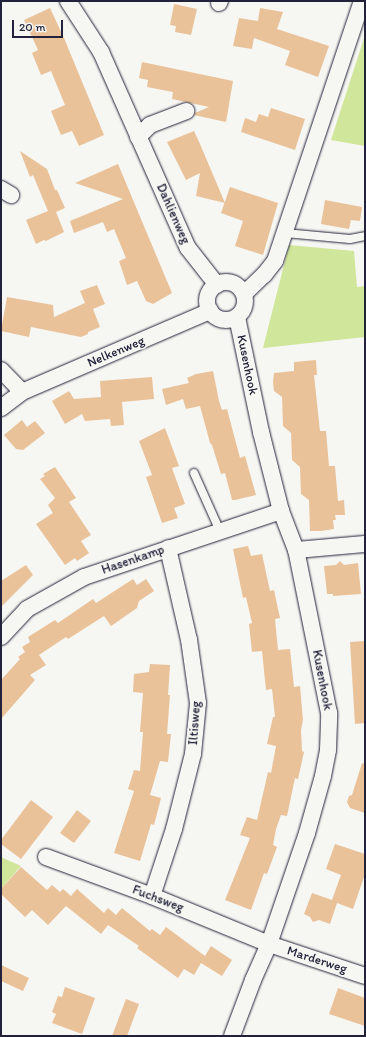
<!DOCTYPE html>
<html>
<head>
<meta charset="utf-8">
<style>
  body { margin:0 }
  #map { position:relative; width:366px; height:1037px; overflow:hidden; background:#f6f6f2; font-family:Itim,sans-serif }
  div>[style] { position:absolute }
  .green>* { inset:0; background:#d0e69b }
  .building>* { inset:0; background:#eac29a }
  .roads { filter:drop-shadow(0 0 1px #22223b) drop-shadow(0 0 1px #22223b) }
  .service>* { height:8px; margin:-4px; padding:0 4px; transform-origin:4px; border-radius:4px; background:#f6f6f2 }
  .minor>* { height:16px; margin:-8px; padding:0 8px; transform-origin:8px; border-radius:8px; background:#f6f6f2 }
  .minor>.ring { margin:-8px; padding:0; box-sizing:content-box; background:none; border:16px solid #f6f6f2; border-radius:50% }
  span { translate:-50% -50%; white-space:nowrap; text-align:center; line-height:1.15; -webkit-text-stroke:3.5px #f6f6f2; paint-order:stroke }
  .street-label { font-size:13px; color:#22223b }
  .frame { position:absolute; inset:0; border:2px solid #22223b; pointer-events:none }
  .scale { position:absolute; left:12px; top:20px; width:51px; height:18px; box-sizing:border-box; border:2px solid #22223b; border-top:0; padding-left:5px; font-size:12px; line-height:14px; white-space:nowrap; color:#22223b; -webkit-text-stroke:3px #f6f6f2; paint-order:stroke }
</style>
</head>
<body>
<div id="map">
  <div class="green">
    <i style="clip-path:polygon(365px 35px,365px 146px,331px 140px)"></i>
    <i style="clip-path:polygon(289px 245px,354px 251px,357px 287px,365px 286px,365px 337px,263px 348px)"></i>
    <i style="clip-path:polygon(1px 857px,21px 866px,1px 889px)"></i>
  </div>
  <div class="building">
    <i style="clip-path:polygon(174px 4px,197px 9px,191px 35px,175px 32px,176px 26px,170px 25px)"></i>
    <i style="clip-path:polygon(50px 8px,64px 38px,104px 135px,79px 146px,72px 131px,61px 135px,51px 111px,65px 105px,51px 71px,41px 75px,32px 53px,38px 50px,24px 20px)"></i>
    <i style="clip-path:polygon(260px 8px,283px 12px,277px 29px,329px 46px,318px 77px,285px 65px,290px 51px,254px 38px,252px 49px,233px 46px,239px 18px,258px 21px)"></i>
    <i style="clip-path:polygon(142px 62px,233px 81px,226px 122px,194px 115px,195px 113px,209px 107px,172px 99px,173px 92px,147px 87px,148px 80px,139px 78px)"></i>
    <i style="clip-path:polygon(271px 108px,305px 119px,295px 150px,241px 132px,245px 118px,256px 122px,259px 114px,268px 117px)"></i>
    <i style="clip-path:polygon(194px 131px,200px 144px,225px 203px,196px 196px,200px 173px,186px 180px,167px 142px)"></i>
    <i style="clip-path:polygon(20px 151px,47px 169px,55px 190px,57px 190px,65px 208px,56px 212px,64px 232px,46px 241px,44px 240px,36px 244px,26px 220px,48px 211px,33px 175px,30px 177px)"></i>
    <i style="clip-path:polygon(118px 164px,172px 293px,153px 304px,146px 301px,137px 281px,127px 285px,119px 261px,126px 258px,114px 229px,107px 232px,103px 222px,74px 233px,70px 221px,123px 199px,75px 183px)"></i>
    <i style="clip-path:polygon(230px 187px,278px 203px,263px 255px,235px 246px,243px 221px,221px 213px)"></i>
    <i style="clip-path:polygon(325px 200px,362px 207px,360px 221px,351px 220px,349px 229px,321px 224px)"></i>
    <i style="clip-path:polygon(97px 285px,105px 304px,93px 309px,100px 327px,88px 332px,88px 334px,81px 337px,31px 327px,29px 337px,1px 331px,7px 297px,53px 305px,54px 317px,85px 303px,80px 291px)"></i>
    <i style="clip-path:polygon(316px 360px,317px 375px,314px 375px,320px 431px,326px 431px,329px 466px,335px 466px,338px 501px,344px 500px,345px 515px,335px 515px,336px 520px,333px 520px,334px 529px,321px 531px,310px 531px,309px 500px,301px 494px,300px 467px,292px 460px,291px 433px,283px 426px,282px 397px,274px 391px,273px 382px,274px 373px,294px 371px,294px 362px)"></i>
    <i style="clip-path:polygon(213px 371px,219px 401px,222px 410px,227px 409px,240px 458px,245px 456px,256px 495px,235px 500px,232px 500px,225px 473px,221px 474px,212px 445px,210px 443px,200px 406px,186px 409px,183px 399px,166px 405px,162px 389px,189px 383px,187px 378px,196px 374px)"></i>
    <i style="clip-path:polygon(152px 377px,154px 399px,122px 402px,124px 425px,111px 426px,110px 419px,85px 421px,82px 414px,65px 424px,52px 401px,69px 391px,74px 399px,101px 397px,100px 381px)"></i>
    <i style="clip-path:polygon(22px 420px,27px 427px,35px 421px,45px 433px,23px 450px,16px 449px,4px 435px)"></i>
    <i style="clip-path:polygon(165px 428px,179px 466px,172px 468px,185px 504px,174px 508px,178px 518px,162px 523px,146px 477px,152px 475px,139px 441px)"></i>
    <i style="clip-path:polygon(55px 467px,76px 498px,69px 502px,91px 535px,81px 541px,89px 553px,77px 561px,75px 558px,65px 565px,36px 524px,53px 513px,48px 505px,55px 498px,40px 479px,45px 476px,43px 474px)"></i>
    <i style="clip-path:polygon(248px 546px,251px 556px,262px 554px,270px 591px,274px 590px,280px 618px,275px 619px,278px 650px,290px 649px,294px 687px,300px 686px,303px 720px,301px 730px,302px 751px,304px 752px,298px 779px,295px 778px,287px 816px,281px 815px,276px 829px,273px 845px,277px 847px,267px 874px,264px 873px,251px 910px,225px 900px,250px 838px,240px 835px,247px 817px,257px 820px,268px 772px,271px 773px,276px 746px,267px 744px,273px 717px,275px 717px,272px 689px,266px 690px,262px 651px,252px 652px,249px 624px,252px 623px,246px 597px,243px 598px,233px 549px)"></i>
    <i style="clip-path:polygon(340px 561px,344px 565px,358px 563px,361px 594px,333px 596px,333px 594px,327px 594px,324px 566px,336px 565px)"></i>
    <i style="clip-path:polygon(26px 565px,33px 575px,1px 607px,1px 581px)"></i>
    <i style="clip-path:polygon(133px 579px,137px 585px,146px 579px,154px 591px,139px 601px,137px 608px,111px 626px,104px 616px,68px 639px,66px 637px,39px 655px,46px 665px,30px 675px,35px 680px,1px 719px,1px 680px,20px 659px,18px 657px,25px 652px,22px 647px,30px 642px,28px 637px,55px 620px,58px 623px,93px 599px,96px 603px)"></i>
    <i style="clip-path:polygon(365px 641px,365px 723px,355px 724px,350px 642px)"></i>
    <i style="clip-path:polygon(150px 664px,170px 665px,168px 695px,170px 695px,167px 734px,171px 734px,168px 762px,160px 761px,150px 795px,161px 798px,154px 825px,151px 824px,140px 861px,114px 853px,134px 791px,128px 789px,134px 770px,140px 771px,143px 732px,140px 732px,143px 693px,133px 692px,134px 674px,149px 672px)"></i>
    <i style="clip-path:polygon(362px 763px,365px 764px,365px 813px,350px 808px,347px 802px,349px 796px,352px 795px)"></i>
    <i style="clip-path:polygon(31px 800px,53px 817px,21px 859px,1px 844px,1px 840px)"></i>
    <i style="clip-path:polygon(77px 810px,91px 821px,74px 843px,60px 833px)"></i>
    <i style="clip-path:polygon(335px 844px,365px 854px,365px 874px,353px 909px,337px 903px,330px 924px,319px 920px,313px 922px,310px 917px,304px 914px,312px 893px,332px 900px,341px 875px,326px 869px)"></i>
    <i style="clip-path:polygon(21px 867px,47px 890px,52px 885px,60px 892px,63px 889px,71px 896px,77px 889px,104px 913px,108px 908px,116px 915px,122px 908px,150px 931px,152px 929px,160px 935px,166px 927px,205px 956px,211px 946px,232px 960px,222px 976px,201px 963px,194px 975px,184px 969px,178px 978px,137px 948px,139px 946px,108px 925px,101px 934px,66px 906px,48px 925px,32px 910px,25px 917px,1px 894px,1px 889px)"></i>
    <i style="clip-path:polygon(1px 965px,29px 978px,23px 991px,1px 981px)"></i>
    <i style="clip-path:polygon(65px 987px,95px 998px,82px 1034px,52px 1023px,56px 1014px,52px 1012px,58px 996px,62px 997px)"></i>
    <i style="clip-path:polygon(338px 988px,365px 998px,365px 1026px,329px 1014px)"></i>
    <i style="clip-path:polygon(126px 999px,139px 1004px,127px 1036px,112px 1036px)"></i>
  </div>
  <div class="roads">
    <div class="service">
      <i style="left:285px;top:233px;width:65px;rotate:5.3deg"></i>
      <i style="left:350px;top:239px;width:15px;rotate:-11deg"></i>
      <i style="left:194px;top:473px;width:64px;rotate:65.9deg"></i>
    </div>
    <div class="minor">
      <i style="left:68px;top:1px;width:61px;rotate:57.1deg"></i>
      <i style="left:101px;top:52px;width:214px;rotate:66.1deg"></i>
      <i style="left:188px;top:248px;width:47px;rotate:51.9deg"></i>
      <i style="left:219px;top:3px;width:2px;rotate:-63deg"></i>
      <i style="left:138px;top:137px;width:17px;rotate:-45deg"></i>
      <i style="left:150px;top:125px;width:39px;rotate:-21deg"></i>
      <i style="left:1px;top:189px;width:12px;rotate:31deg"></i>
      <i class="ring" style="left:207px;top:282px;width:22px;height:22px"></i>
      <i style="left:244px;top:294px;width:28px;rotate:-44deg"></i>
      <i style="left:264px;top:275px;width:18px;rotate:-52deg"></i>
      <i style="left:275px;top:261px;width:274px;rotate:-71.5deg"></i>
      <i style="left:1px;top:370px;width:30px;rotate:46deg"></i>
      <i style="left:1px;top:408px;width:26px;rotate:-37deg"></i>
      <i style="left:22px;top:392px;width:205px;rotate:-23.3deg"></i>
      <i style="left:296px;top:550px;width:69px;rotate:-5deg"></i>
      <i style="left:1px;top:637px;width:38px;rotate:-47deg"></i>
      <i style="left:27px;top:609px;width:65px;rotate:-29.3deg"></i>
      <i style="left:84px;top:577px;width:208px;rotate:-18.5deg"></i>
      <i style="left:46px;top:857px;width:113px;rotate:20.2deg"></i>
      <i style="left:152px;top:896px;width:126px;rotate:22.3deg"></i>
      <i style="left:269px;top:944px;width:101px;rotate:18.4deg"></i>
      <i style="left:152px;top:896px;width:71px;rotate:-71.8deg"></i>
      <i style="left:174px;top:829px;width:77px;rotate:-75.8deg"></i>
      <i style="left:193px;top:754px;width:51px;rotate:-84.4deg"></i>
      <i style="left:198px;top:703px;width:64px;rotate:-98.1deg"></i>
      <i style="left:189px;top:640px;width:94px;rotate:-102.9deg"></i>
      <i style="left:232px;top:1036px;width:60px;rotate:-69.4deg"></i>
      <i style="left:253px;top:980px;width:39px;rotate:-66deg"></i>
      <i style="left:269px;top:944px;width:117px;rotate:-71.1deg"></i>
      <i style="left:307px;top:833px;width:59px;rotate:-74.3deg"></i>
      <i style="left:323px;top:776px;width:26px;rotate:-79deg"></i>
      <i style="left:328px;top:750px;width:37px;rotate:-88deg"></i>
      <i style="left:329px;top:713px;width:166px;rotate:-101.4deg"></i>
      <i style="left:296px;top:550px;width:42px;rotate:-111deg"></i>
      <i style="left:281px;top:511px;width:81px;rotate:-104.2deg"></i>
      <i style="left:261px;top:432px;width:117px;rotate:-101.8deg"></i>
    </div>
  </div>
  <div class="street-label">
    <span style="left:173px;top:214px;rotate:66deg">Dahlienweg</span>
    <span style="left:116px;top:352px;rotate:-23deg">Nelkenweg</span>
    <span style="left:247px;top:365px;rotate:78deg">Kusenhook</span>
    <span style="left:133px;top:560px;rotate:-19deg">Hasenkamp</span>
    <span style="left:322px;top:680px;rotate:79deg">Kusenhook</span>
    <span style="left:195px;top:723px;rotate:-86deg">Iltisweg</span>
    <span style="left:158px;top:899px;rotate:21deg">Fuchsweg</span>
    <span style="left:317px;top:960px;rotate:18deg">Marderweg</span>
  </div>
  <div class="frame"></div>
  <div class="scale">20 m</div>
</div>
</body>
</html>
